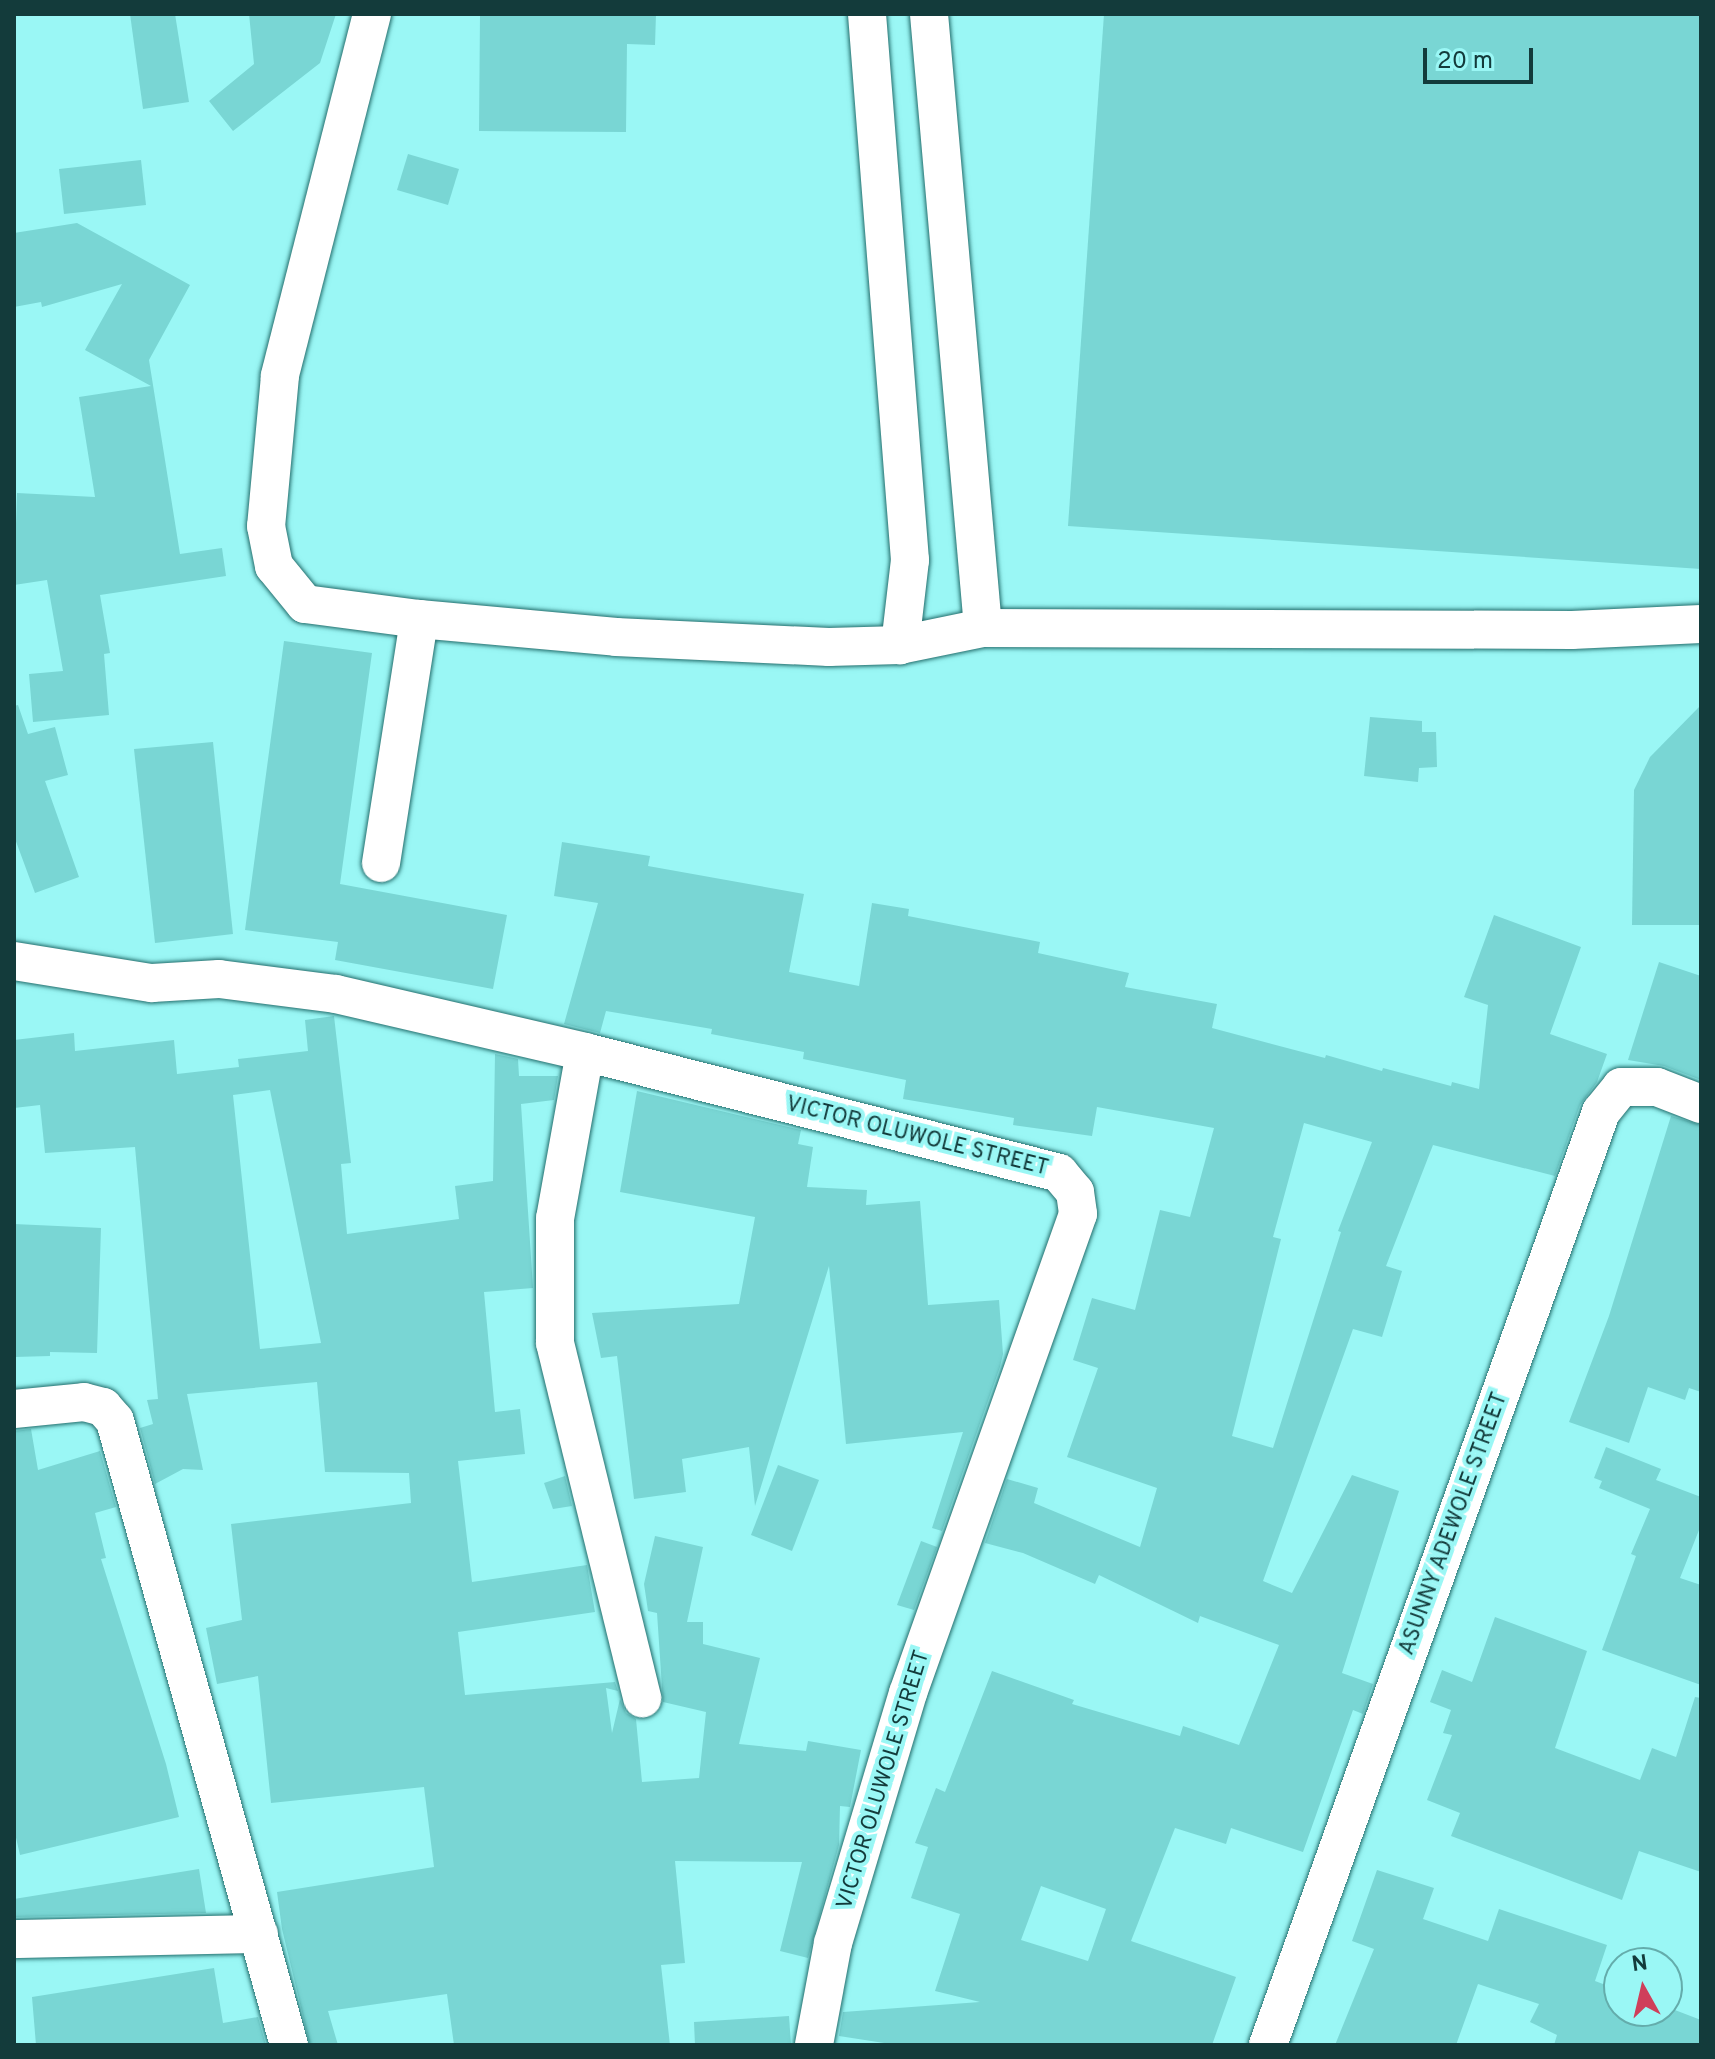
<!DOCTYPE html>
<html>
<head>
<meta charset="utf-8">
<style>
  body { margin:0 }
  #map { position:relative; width:1715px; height:2059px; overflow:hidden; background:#9af7f5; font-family:Overpass,sans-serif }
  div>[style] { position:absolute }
  .building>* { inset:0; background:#79d6d4 }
  .roads { filter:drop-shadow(0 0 2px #246e6d) drop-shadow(0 0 2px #246e6d) }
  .minor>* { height:38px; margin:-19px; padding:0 19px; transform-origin:19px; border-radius:19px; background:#fff }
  span { translate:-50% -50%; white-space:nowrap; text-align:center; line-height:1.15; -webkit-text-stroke:8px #9af7f5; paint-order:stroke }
  .street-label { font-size:22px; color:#133b3b }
  .frame { position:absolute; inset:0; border:16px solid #133b3b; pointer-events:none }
  .north { position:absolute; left:1603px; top:1947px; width:80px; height:80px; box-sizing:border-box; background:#9af7f5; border:2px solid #64acab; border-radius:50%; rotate:352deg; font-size:22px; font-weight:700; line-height:32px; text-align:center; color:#133b3b }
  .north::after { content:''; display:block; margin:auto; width:28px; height:36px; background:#cf3f5a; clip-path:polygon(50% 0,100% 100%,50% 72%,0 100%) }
  .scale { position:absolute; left:1423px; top:48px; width:110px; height:36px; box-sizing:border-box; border:4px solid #133b3b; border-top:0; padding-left:10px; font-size:24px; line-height:28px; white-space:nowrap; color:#133b3b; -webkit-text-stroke:6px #9af7f5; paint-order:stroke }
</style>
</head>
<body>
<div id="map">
  <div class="building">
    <i style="clip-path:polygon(130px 14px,175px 14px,189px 102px,143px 109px)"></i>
    <i style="clip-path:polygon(249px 14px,336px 14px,320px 63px,233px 131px,209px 101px,254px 64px)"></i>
    <i style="clip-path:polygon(480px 14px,656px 14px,655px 45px,627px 44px,626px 132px,479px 131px)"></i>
    <i style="clip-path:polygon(1104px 14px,1701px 14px,1701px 569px,1068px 526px)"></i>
    <i style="clip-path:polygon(408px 154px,459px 169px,448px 205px,397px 190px)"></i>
    <i style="clip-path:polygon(141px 160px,146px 205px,64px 214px,59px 169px)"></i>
    <i style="clip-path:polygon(77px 223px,190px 285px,149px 360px,180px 554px,222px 548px,226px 576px,100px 595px,110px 653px,104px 654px,109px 715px,33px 722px,29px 674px,63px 671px,47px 580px,14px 585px,17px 493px,95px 497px,79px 397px,151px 386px,85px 350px,122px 284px,42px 307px,41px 302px,14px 307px,14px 233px)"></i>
    <i style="clip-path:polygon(284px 641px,372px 653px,340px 884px,507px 915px,493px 989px,335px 960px,338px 942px,245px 930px)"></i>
    <i style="clip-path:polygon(18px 705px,28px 734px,55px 727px,68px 775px,45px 781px,79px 877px,35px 893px,14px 836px,14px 706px)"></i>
    <i style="clip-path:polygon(1701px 705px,1701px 925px,1632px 925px,1634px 790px,1650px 757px)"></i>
    <i style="clip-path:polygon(1370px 717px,1422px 721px,1422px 732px,1436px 732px,1437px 767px,1419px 768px,1418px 782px,1364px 776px)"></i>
    <i style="clip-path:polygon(213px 742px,233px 934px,155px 943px,134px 749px)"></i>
    <i style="clip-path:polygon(evenodd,562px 842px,650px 856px,648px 866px,804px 894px,789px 972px,859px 986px,872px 903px,909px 909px,908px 916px,1040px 942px,1038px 953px,1129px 973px,1125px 987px,1217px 1004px,1212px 1028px,1325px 1058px,1326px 1055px,1382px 1071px,1383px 1068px,1451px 1086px,1452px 1082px,1479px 1089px,1488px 1005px,1464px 997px,1494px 915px,1581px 947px,1550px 1034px,1607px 1054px,1597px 1082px,1580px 1105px,1555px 1176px,1433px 1145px,1386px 1266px,1402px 1271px,1382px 1337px,1353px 1329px,1263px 1581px,1292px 1593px,1352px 1475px,1399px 1491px,1342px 1673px,1373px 1684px,1363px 1714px,1353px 1710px,1303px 1852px,1231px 1828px,1226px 1844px,1175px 1828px,1131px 1941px,1236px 1977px,1212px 2045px,897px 2045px,839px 2036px,843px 2012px,980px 2002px,935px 1991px,960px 1914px,911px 1898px,928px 1847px,915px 1843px,936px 1788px,945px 1792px,992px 1671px,1074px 1700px,1072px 1704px,1180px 1736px,1183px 1726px,1239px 1745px,1279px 1645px,1200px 1616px,1198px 1623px,1099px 1575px,1095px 1584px,1023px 1553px,985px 1543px,1007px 1479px,1038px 1488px,1034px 1503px,1140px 1547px,1157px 1488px,1067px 1457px,1098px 1368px,1073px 1360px,1092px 1298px,1135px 1310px,1160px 1210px,1190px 1217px,1214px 1128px,1097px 1107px,1092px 1136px,1013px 1125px,1014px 1118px,903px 1099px,906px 1080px,803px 1059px,804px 1052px,711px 1034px,712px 1029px,606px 1011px,600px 1033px,564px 1024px,598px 903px,554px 896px,562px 842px,1304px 1123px,1372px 1142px,1338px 1231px,1341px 1232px,1273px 1448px,1232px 1436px,1281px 1239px,1273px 1237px,1304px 1123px,562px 842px,1041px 1886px,1106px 1909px,1088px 1961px,1021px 1940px,1041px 1886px)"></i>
    <i style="clip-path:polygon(1659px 962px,1701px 976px,1701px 1080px,1664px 1066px,1628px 1060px)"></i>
    <i style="clip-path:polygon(evenodd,334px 1016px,351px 1163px,341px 1164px,347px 1234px,459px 1219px,455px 1186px,493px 1181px,495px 1054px,518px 1059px,519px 1076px,558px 1076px,554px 1100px,521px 1104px,533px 1288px,484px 1292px,495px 1412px,520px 1409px,525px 1454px,458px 1461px,472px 1582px,587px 1565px,595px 1612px,458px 1632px,465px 1695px,615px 1682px,618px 1691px,606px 1688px,612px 1733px,620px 1699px,626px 1713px,636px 1719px,642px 1782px,699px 1778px,706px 1712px,663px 1702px,657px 1613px,648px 1611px,644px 1584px,655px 1536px,703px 1547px,687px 1622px,703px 1622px,703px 1644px,760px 1658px,739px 1744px,806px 1751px,808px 1741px,861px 1750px,850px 1807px,840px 1806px,839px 1845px,808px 1958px,780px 1951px,802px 1862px,675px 1861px,685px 1963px,661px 1965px,670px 2045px,454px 2045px,447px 1994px,328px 2011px,338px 2045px,310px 2045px,282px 1929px,277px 1892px,434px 1867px,424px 1787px,271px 1803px,258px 1676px,217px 1684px,206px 1628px,242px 1620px,231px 1524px,411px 1503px,409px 1473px,325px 1472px,317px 1382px,187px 1394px,203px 1470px,183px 1469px,155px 1484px,140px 1428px,153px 1424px,147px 1400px,158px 1399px,135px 1147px,45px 1153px,40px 1105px,14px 1108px,14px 1040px,74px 1033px,75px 1051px,174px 1040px,177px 1074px,239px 1067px,238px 1059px,308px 1051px,305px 1020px,334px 1016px,270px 1090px,321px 1343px,260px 1349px,233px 1095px,270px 1090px)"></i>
    <i style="clip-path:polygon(637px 1091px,801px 1130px,798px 1144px,813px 1147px,807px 1187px,867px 1190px,866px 1205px,920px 1201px,928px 1305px,999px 1300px,1003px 1354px,1000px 1367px,942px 1531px,932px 1528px,963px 1432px,846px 1444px,829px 1266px,755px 1506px,749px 1447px,682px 1459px,686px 1492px,634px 1499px,617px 1356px,601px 1358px,592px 1313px,739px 1304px,755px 1217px,620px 1192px)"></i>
    <i style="clip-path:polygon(1671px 1116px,1701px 1125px,1701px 1392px,1689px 1388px,1685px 1400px,1648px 1387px,1629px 1443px,1569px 1422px,1609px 1316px)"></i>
    <i style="clip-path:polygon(14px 1224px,101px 1228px,97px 1353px,50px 1352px,50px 1356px,14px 1357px)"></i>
    <i style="clip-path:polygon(31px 1429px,38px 1470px,100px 1451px,116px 1507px,95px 1513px,106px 1558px,101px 1559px,166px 1764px,179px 1817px,20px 1855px,14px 1829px,14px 1431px)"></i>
    <i style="clip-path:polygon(1606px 1447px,1661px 1469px,1656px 1480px,1701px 1497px,1701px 1525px,1680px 1578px,1701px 1585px,1701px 1685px,1602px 1650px,1636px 1556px,1631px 1554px,1650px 1509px,1599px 1488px,1602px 1481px,1594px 1478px)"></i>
    <i style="clip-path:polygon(778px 1465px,819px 1480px,792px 1551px,751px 1535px)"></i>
    <i style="clip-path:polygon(565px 1476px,572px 1506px,553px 1509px,544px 1483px)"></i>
    <i style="clip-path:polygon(921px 1541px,937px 1547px,914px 1610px,897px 1605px)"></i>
    <i style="clip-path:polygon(1495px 1617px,1587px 1651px,1555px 1748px,1640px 1780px,1652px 1748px,1676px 1757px,1695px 1697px,1701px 1698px,1701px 1872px,1639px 1851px,1622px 1900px,1451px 1836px,1460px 1813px,1427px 1800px,1452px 1735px,1443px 1733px,1451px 1710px,1430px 1702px,1442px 1670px,1472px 1682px)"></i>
    <i style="clip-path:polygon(199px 1869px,206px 1913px,14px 1917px,14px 1899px)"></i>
    <i style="clip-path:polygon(1377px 1870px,1434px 1888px,1423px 1919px,1488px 1941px,1499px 1909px,1607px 1945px,1595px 1981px,1619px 1990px,1619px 2011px,1667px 2011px,1667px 2007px,1701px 2020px,1701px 2045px,1554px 2045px,1557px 2035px,1530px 2022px,1539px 2004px,1478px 1984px,1456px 2045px,1335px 2045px,1374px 1949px,1352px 1941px)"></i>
    <i style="clip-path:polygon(214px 1968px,223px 2023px,258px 2017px,266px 2045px,36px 2045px,32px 1997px)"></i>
    <i style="clip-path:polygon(789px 2016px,791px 2045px,695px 2045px,694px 2022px)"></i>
  </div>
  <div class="roads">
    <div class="minor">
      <i style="left:372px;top:14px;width:374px;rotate:104.3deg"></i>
      <i style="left:280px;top:376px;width:151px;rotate:95.3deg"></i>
      <i style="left:266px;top:526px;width:41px;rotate:78.7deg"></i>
      <i style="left:274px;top:566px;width:49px;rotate:50.8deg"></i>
      <i style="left:305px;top:604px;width:115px;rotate:7.5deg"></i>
      <i style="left:419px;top:619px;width:198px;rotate:5.2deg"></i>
      <i style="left:616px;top:637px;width:213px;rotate:2.7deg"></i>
      <i style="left:829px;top:647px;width:71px;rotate:-1.6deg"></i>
      <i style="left:900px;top:645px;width:85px;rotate:-11.6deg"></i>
      <i style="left:983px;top:628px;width:589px;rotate:0.19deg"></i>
      <i style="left:1572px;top:630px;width:129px;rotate:-2.7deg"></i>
      <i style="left:867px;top:14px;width:548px;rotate:85.5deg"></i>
      <i style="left:910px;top:560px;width:86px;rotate:96.7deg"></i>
      <i style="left:929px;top:14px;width:616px;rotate:84.97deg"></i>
      <i style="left:381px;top:863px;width:247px;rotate:-81.1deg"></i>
      <i style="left:14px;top:961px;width:140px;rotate:9.1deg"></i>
      <i style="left:152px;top:983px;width:67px;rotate:-3.4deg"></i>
      <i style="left:219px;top:979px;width:118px;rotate:7.3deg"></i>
      <i style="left:336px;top:994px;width:256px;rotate:13.1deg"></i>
      <i style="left:585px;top:1052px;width:489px;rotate:14.3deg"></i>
      <i style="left:1059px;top:1173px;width:25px;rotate:50deg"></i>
      <i style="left:1075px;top:1192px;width:22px;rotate:82deg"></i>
      <i style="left:1078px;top:1214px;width:508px;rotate:109.54deg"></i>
      <i style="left:908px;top:1693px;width:261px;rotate:106.7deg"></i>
      <i style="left:833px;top:1943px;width:104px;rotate:100.6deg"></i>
      <i style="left:585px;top:1052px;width:169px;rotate:100.2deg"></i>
      <i style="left:555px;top:1218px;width:125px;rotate:90deg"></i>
      <i style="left:555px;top:1343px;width:366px;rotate:76.2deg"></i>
      <i style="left:14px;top:1409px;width:70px;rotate:-5.7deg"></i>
      <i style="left:84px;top:1402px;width:20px;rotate:15deg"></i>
      <i style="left:103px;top:1407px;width:18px;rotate:49deg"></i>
      <i style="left:115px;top:1421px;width:648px;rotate:74.42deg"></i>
      <i style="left:14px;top:1939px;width:245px;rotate:-1.2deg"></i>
      <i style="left:1268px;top:2045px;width:991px;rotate:-70.36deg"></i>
      <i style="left:1601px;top:1112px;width:32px;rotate:-51deg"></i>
      <i style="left:1621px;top:1087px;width:36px"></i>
      <i style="left:1657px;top:1087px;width:47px;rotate:21.1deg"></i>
    </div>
  </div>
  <div class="street-label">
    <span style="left:917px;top:1137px;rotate:14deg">VICTOR OLUWOLE STREET</span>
    <span style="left:1454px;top:1524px;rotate:-70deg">ASUNNY ADEWOLE STREET</span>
    <span style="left:884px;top:1780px;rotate:-73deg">VICTOR OLUWOLE STREET</span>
  </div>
  <div class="frame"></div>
  <div class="north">N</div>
  <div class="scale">20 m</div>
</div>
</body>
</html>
